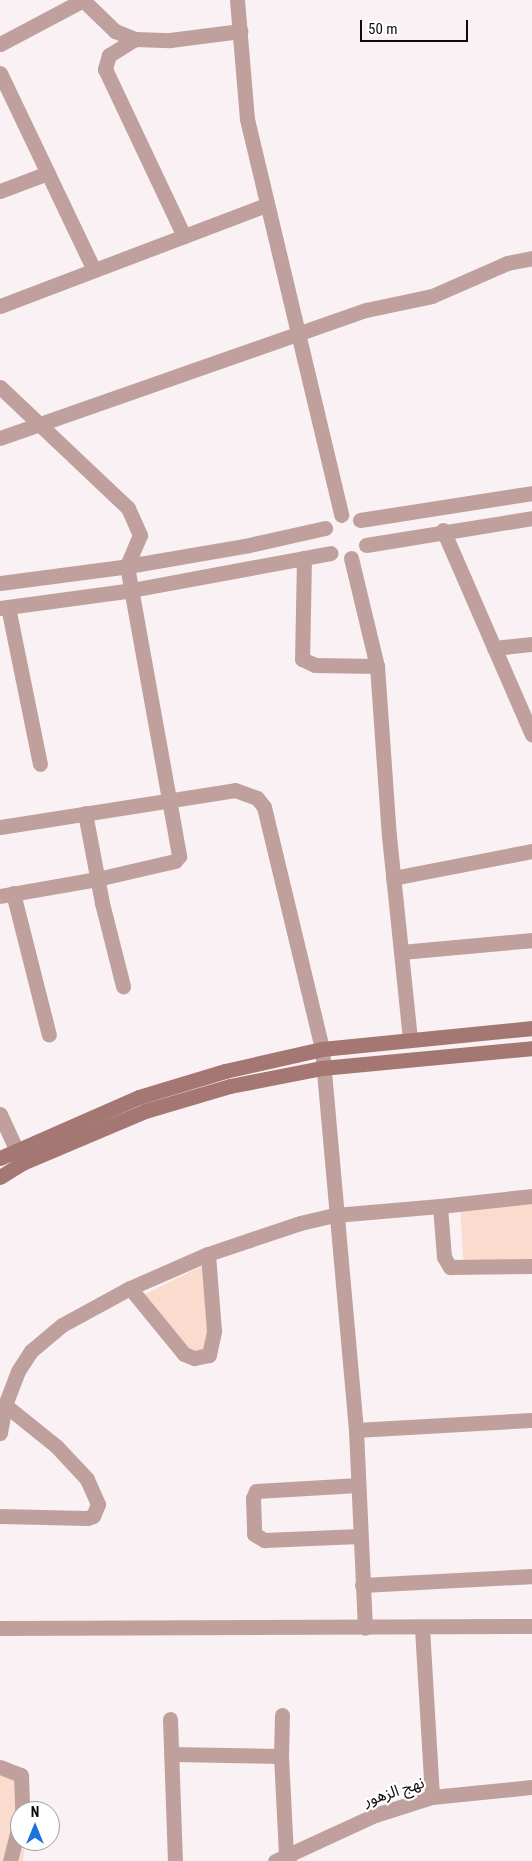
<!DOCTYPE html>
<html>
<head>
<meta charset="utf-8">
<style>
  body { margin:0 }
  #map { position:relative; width:532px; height:1861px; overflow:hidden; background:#f9f1f3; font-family:"Roboto Condensed","Noto Sans Arabic",sans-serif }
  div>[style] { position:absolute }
  .green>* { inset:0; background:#fadcce }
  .street>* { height:15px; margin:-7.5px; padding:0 7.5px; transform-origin:7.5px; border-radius:7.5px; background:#c0a09d }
  .secondary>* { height:15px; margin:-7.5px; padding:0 7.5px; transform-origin:7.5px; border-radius:7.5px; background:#a57773 }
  span { translate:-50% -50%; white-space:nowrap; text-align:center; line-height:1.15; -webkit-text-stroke:4.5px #fff; paint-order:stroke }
  .street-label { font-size:16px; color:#0f0c0d }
  .north { position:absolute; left:10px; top:1801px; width:50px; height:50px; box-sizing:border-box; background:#fff; border:1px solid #9f9e9e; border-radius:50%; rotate:0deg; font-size:14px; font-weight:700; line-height:20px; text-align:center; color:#0f0c0d }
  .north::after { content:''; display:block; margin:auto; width:18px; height:22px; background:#1c73dd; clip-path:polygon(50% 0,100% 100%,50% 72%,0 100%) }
  .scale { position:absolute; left:360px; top:20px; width:108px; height:22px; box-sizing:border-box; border:2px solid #0f0c0d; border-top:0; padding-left:6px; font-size:15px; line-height:18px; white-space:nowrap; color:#0f0c0d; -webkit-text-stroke:4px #fff; paint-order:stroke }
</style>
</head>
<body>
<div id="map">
  <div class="green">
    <i style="clip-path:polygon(532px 1201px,532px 1266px,464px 1269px,460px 1207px)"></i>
    <i style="clip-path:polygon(204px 1265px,215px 1351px,191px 1355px,143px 1295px)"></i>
    <i style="clip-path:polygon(0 1774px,29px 1777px,20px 1841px,25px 1841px,23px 1861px,0 1861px)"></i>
  </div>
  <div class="street">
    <i style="left:237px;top:0;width:119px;rotate:85.2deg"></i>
    <i style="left:247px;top:119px;width:407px;rotate:76.6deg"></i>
    <i style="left:135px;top:39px;width:31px;rotate:148deg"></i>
    <i style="left:109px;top:55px;width:15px;rotate:106deg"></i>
    <i style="left:105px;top:69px;width:185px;rotate:64.7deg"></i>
    <i style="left:0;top:44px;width:94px;rotate:-27.9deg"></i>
    <i style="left:83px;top:0;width:45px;rotate:44.1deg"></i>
    <i style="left:115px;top:31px;width:22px;rotate:22deg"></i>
    <i style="left:135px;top:39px;width:35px;rotate:2deg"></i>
    <i style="left:170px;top:40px;width:71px;rotate:-7.3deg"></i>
    <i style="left:0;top:73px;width:218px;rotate:64.5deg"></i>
    <i style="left:0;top:191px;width:51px;rotate:-20.6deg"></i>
    <i style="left:0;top:306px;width:285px;rotate:-20.8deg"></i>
    <i style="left:0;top:387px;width:176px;rotate:43.4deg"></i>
    <i style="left:128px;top:508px;width:30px;rotate:66deg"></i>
    <i style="left:140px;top:535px;width:34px;rotate:113deg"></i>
    <i style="left:127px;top:566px;width:295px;rotate:79.8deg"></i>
    <i style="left:179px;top:856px;width:6px;rotate:129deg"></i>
    <i style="left:175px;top:861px;width:80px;rotate:167deg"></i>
    <i style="left:97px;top:879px;width:98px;rotate:170.1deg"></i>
    <i style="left:0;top:438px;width:388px;rotate:-19.3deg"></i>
    <i style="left:366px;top:310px;width:67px;rotate:-12deg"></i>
    <i style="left:432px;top:296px;width:82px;rotate:-23.7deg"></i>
    <i style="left:507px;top:263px;width:25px;rotate:-11deg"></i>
    <i style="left:360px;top:520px;width:174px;rotate:-8.9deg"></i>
    <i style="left:443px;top:530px;width:223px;rotate:66.5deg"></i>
    <i style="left:366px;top:545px;width:168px;rotate:-9.2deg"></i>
    <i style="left:304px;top:558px;width:101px;rotate:91.1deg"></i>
    <i style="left:302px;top:659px;width:14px;rotate:25deg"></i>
    <i style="left:315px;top:665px;width:62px;rotate:0.9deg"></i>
    <i style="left:351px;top:558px;width:111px;rotate:76.5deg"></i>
    <i style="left:377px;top:666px;width:170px;rotate:86deg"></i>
    <i style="left:389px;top:836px;width:204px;rotate:84.1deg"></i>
    <i style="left:0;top:583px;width:123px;rotate:-7.5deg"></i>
    <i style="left:122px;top:567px;width:129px;rotate:-9.8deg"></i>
    <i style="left:249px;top:545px;width:78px;rotate:-12.6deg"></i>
    <i style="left:8px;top:607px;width:160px;rotate:78.5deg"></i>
    <i style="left:0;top:608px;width:127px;rotate:-7.7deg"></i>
    <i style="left:126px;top:591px;width:208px;rotate:-10.5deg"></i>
    <i style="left:494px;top:648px;width:38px;rotate:-6deg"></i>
    <i style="left:85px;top:813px;width:92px;rotate:79.3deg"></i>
    <i style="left:102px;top:903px;width:86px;rotate:75.8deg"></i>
    <i style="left:0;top:827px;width:238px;rotate:-8.9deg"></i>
    <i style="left:235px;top:790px;width:23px;rotate:20deg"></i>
    <i style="left:257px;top:798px;width:11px;rotate:52deg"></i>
    <i style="left:264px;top:807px;width:249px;rotate:76.5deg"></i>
    <i style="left:322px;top:1049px;width:383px;rotate:84.9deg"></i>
    <i style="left:356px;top:1430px;width:198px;rotate:87.4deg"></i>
    <i style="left:393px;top:878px;width:142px;rotate:-11deg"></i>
    <i style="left:13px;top:893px;width:146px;rotate:75.8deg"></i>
    <i style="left:401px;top:952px;width:132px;rotate:-5.2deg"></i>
    <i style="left:0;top:1114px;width:53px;rotate:65.4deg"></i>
    <i style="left:440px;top:1206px;width:93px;rotate:-6.2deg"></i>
    <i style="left:130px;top:1288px;width:85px;rotate:50.7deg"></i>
    <i style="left:184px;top:1354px;width:11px;rotate:22deg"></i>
    <i style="left:194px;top:1358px;width:15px;rotate:-11deg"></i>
    <i style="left:209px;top:1355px;width:25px;rotate:-78deg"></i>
    <i style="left:214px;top:1331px;width:77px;rotate:-94.5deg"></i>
    <i style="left:356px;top:1430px;width:176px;rotate:-3.3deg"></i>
    <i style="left:0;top:1433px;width:28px;rotate:-80deg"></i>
    <i style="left:5px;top:1405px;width:36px;rotate:-69deg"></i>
    <i style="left:18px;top:1371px;width:24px;rotate:-57deg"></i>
    <i style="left:31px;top:1351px;width:40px;rotate:-40deg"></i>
    <i style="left:62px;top:1325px;width:77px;rotate:-28.6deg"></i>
    <i style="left:130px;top:1288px;width:85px;rotate:-23.6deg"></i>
    <i style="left:208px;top:1254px;width:97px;rotate:-18.6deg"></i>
    <i style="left:300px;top:1223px;width:36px;rotate:-13deg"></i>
    <i style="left:335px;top:1215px;width:105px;rotate:-4.9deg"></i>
    <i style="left:440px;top:1206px;width:51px;rotate:85.5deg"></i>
    <i style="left:444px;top:1257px;width:12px;rotate:59deg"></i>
    <i style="left:450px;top:1267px;width:82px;rotate:-0.7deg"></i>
    <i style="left:358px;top:1485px;width:102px;rotate:176.6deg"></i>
    <i style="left:256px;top:1491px;width:8px;rotate:113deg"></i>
    <i style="left:253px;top:1498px;width:36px;rotate:88deg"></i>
    <i style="left:254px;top:1534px;width:12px;rotate:31deg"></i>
    <i style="left:264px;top:1540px;width:96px;rotate:-2.4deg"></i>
    <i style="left:0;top:1516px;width:87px;rotate:1.3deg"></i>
    <i style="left:87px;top:1518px;width:6px;rotate:-18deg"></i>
    <i style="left:93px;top:1516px;width:13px;rotate:-67deg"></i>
    <i style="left:98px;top:1504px;width:27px;rotate:-114deg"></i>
    <i style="left:87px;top:1479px;width:45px;rotate:-133.2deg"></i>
    <i style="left:56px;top:1446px;width:65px;rotate:-141.2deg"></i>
    <i style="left:362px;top:1585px;width:170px;rotate:-3deg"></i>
    <i style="left:0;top:1628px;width:532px;rotate:-0.22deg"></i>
    <i style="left:422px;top:1628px;width:169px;rotate:86.6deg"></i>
    <i style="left:170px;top:1719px;width:142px;rotate:88deg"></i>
    <i style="left:171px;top:1754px;width:110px;rotate:1deg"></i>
    <i style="left:281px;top:1756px;width:99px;rotate:87.1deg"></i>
    <i style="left:286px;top:1855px;width:7px;rotate:63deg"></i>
    <i style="left:281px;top:1756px;width:41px;rotate:-88.6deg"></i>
    <i style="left:0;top:1767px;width:22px;rotate:21deg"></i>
    <i style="left:21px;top:1775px;width:36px;rotate:88deg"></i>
    <i style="left:10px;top:1861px;width:41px;rotate:-76deg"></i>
    <i style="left:275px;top:1861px;width:110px;rotate:-24.7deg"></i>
    <i style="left:375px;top:1815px;width:60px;rotate:-17.5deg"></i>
    <i style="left:432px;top:1797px;width:100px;rotate:-5.7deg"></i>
  </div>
  <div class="secondary">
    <i style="left:0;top:1158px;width:152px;rotate:-23.7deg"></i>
    <i style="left:139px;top:1097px;width:90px;rotate:-16.8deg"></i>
    <i style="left:225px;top:1071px;width:99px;rotate:-12.8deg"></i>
    <i style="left:322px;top:1049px;width:211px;rotate:-5.7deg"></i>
    <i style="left:0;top:1177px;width:26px;rotate:-32deg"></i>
    <i style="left:22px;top:1163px;width:134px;rotate:-22.9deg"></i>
    <i style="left:145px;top:1111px;width:89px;rotate:-16.4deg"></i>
    <i style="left:230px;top:1086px;width:94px;rotate:-11.1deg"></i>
    <i style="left:322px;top:1068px;width:211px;rotate:-5.4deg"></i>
  </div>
  <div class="street-label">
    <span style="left:394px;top:1792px;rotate:-18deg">نهج الزهور</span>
  </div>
  <div class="north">N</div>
  <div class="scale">50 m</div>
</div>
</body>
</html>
